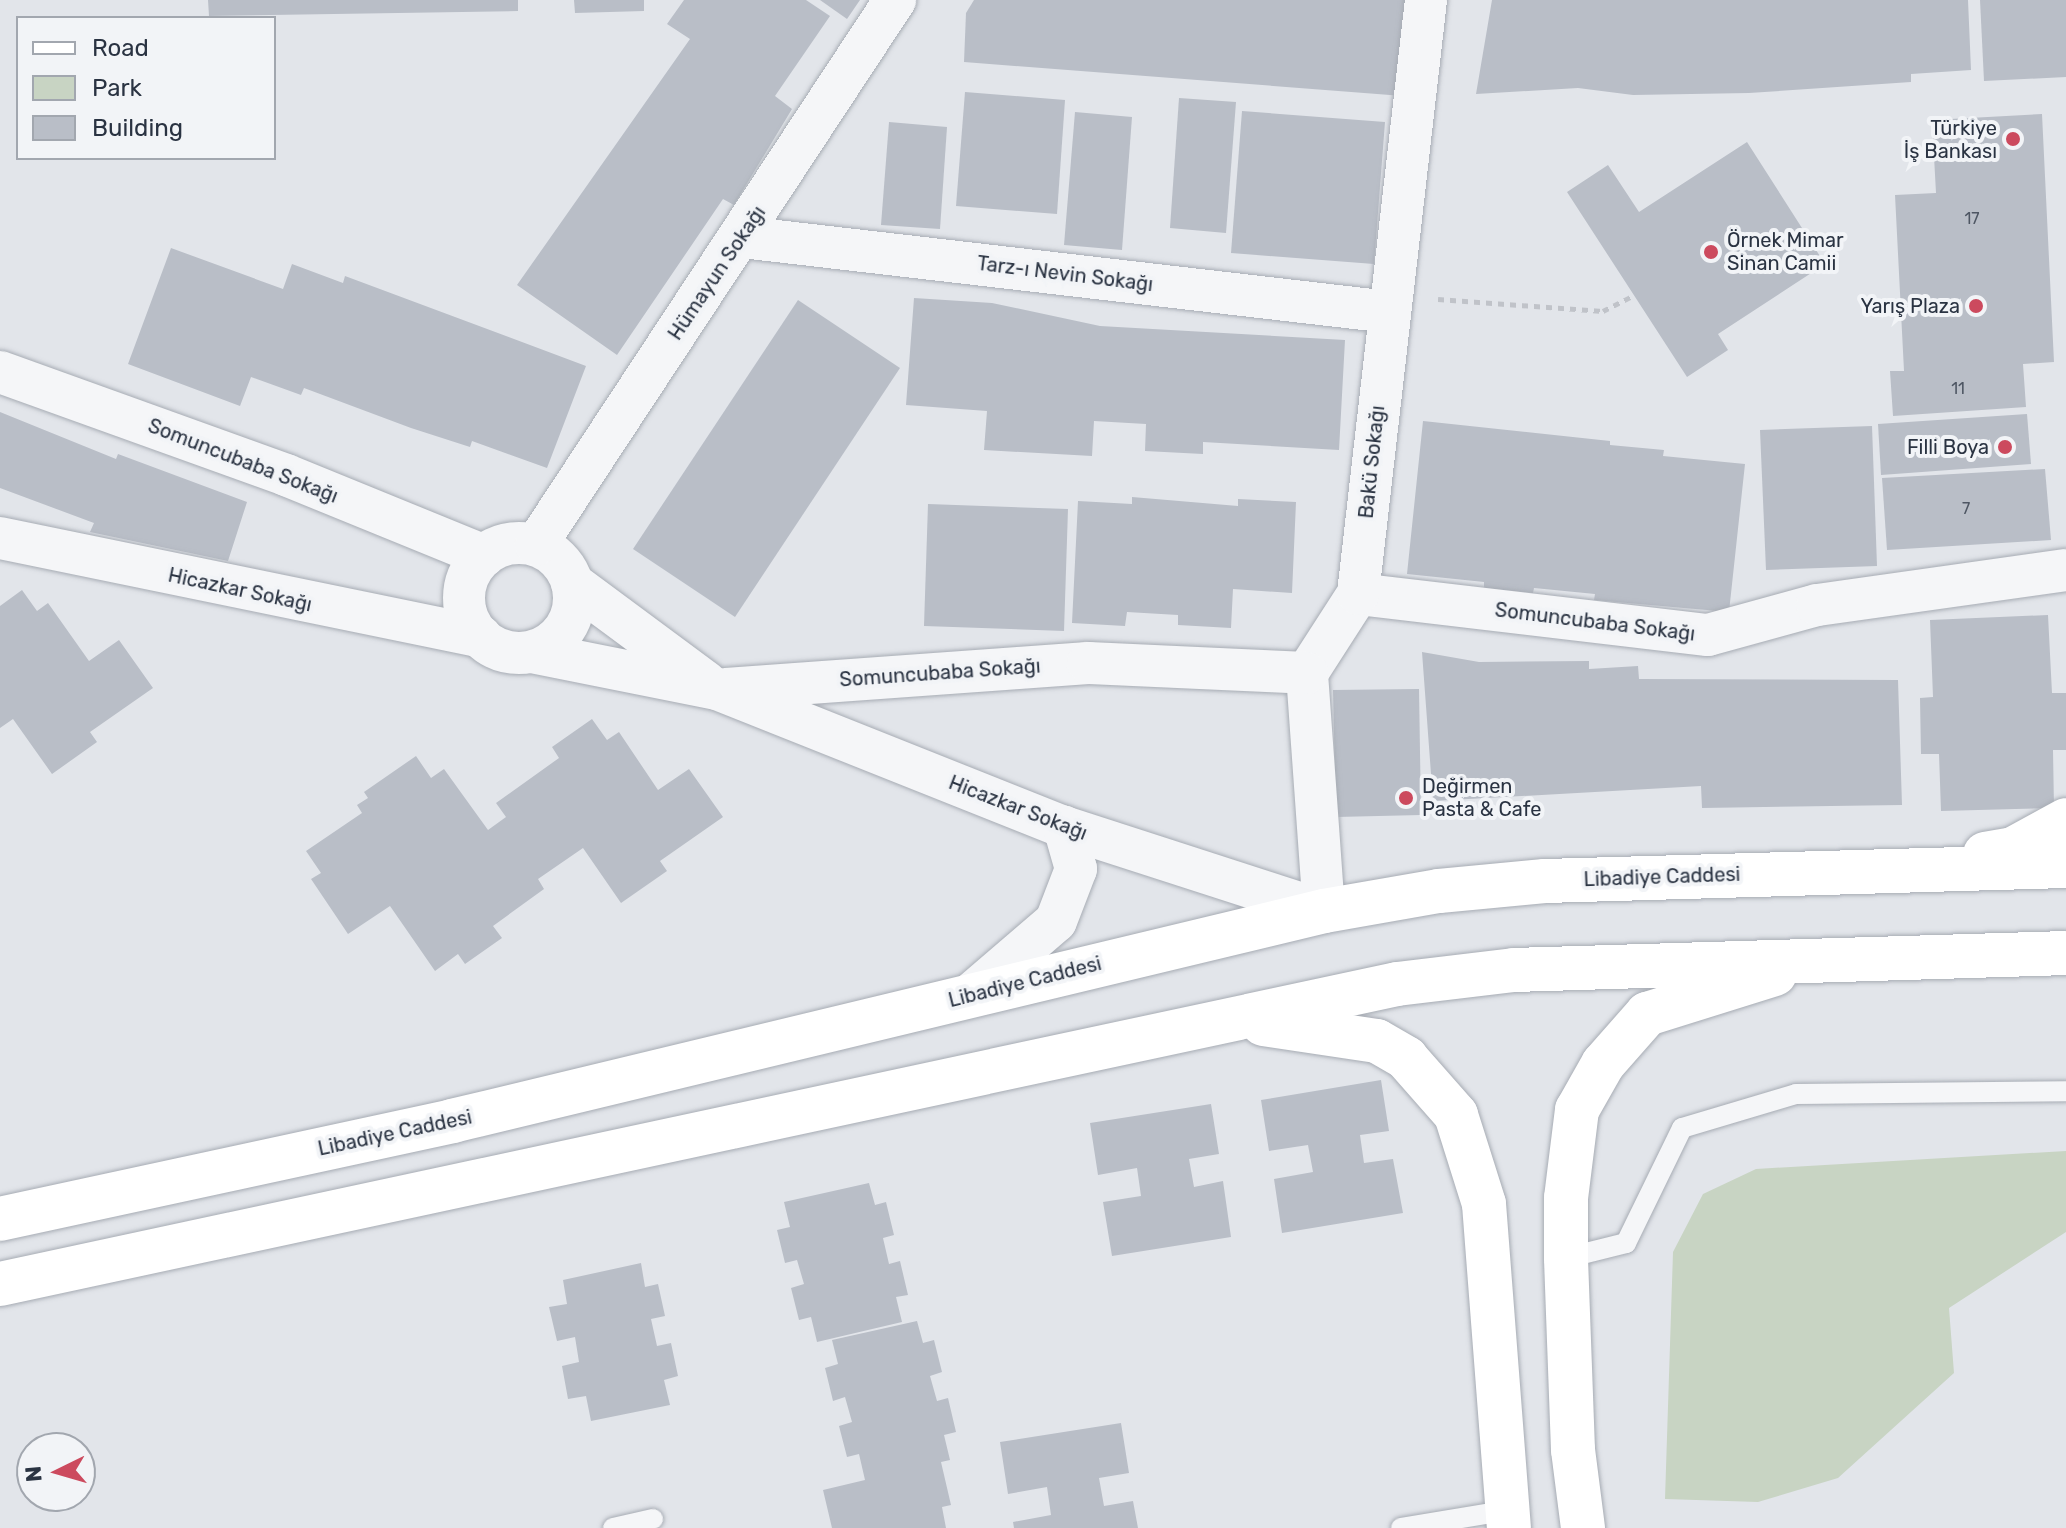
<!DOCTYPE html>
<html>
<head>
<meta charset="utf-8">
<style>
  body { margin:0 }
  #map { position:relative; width:2066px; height:1528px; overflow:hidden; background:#e2e5ea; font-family:Rubik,sans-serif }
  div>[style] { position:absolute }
  .green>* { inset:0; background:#c8d4c3 }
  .building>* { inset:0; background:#b9bec7 }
  .path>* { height:5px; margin-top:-2.5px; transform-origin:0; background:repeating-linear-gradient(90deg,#c0c3c9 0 6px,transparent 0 12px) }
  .roads { filter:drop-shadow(0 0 2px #a7acb4) drop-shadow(0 0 2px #a7acb4) }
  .lane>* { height:20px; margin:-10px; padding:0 10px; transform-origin:10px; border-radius:10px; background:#f5f6f8 }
  .street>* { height:42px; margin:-21px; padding:0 21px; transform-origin:21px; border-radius:21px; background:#f5f6f8 }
  .street>.ring { margin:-21px; padding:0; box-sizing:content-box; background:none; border:42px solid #f5f6f8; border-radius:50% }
  .primary>* { height:44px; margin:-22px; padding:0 22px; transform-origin:22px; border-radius:22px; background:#fff }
  .dots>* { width:22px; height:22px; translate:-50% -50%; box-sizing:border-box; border:4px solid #f2f4f7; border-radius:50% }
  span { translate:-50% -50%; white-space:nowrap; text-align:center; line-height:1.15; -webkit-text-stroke:8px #f2f4f7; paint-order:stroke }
  .number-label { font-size:16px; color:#4e5663 }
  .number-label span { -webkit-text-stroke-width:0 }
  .poi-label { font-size:20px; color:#2a3342 }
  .right { translate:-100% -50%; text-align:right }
  .left { translate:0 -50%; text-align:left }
  .street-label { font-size:20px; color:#2a3342 }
  .legend { position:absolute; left:16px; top:16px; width:260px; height:144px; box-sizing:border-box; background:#f2f4f7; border:2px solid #a2a7af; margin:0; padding:10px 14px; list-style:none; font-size:24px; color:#2a3342 }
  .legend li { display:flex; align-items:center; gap:16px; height:40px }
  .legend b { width:40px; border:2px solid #a2a7af }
  .north { position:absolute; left:16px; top:1432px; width:80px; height:80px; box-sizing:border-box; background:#f2f4f7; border:2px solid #a2a7af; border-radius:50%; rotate:265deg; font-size:22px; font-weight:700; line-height:32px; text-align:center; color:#2a3342 }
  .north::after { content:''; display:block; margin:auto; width:28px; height:36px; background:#cc4a5e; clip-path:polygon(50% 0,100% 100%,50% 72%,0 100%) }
</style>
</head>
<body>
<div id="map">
  <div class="green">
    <i style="clip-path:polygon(2066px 1151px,2066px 1232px,1949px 1308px,1954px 1373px,1838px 1478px,1758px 1502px,1665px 1499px,1673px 1252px,1703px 1194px,1756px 1169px)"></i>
  </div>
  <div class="building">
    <i style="clip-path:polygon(208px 0,518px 0,518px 11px,209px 16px)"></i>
    <i style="clip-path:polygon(574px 0,644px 0,644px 11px,575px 13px)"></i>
    <i style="clip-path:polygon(684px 0,806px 0,830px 16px,775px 96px,792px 109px,734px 205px,723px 199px,617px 355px,517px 285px,690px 39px,667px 24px)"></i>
    <i style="clip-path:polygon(820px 0,860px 0,847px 19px)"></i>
    <i style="clip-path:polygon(974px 0,1411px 0,1403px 96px,964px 62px,966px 13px)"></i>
    <i style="clip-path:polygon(1492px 0,1968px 0,1971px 70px,1911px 74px,1911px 82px,1749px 93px,1633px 95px,1578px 88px,1476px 94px)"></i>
    <i style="clip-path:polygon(1980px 0,2066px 0,2066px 77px,1984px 81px)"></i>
    <i style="clip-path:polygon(965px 92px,1065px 100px,1057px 214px,956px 206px)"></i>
    <i style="clip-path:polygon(1179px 98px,1236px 102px,1226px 233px,1170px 228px)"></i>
    <i style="clip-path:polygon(1242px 111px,1385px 122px,1374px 264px,1231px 253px)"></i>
    <i style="clip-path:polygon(1075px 112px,1132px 117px,1122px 250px,1064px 245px)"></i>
    <i style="clip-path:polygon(2042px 114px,2054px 362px,2023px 364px,2026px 407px,1893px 416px,1890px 371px,1904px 371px,1895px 195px,1936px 193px,1932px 120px)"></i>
    <i style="clip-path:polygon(889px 122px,947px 127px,940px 229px,881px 225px)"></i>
    <i style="clip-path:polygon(1747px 142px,1825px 264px,1718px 334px,1728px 350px,1687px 377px,1567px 192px,1608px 165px,1639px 212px)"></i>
    <i style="clip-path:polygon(171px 248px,283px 289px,292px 264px,343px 283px,345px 276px,586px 366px,547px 468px,472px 441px,470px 447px,411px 428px,304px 388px,301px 395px,251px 377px,240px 406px,128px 364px)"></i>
    <i style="clip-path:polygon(914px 298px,992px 303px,1100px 326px,1345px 340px,1339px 450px,1203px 442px,1203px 454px,1145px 451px,1146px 424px,1094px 421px,1092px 456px,984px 450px,987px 411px,906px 405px)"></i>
    <i style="clip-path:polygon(798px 300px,900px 368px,735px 617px,633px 549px)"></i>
    <i style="clip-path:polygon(0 412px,116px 459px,118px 454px,247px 502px,228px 561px,90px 532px,94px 523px,0 488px)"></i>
    <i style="clip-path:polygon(2027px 414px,2031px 464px,1881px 475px,1878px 424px)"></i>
    <i style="clip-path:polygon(1423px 421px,1610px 441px,1610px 445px,1664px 450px,1663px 456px,1745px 464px,1729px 612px,1594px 600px,1595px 594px,1534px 588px,1533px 593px,1484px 588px,1484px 582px,1407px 574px)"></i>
    <i style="clip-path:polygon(1872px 426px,1877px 566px,1766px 570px,1760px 430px)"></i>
    <i style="clip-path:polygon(2045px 469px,2051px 540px,1887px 550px,1882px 478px)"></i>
    <i style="clip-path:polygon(1132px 497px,1238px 506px,1238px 499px,1296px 502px,1292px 593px,1233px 589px,1231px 628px,1178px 625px,1178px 615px,1127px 612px,1125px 626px,1072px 623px,1078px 501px,1132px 504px)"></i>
    <i style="clip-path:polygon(928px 504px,1068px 509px,1064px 631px,924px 626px)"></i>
    <i style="clip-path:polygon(22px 590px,37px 611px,48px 603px,89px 661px,119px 640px,153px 688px,90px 732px,97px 742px,52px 774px,13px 719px,0 728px,0 606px)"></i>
    <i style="clip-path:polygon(2048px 615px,2052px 693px,2066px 693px,2066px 750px,2053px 750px,2054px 808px,1941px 811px,1939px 754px,1921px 754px,1920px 698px,1933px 697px,1930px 620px)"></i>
    <i style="clip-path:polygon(1422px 652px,1479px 662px,1589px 661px,1589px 669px,1638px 666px,1639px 679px,1898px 680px,1902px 805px,1702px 808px,1701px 786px,1433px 801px)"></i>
    <i style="clip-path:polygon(1419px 689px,1421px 815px,1336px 817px,1333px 690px)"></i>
    <i style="clip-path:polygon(592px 719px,607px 740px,619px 732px,658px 790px,689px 769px,723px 817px,660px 861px,667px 871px,621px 903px,583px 848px,538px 879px,544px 889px,493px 926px,502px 938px,465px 964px,458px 954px,435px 971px,390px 906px,348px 934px,311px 879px,321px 873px,306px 851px,362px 813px,357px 805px,368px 798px,364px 792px,416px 756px,431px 778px,444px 769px,488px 830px,506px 817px,496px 803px,559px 758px,552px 747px)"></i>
    <i style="clip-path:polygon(1381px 1080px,1389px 1131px,1360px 1135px,1364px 1163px,1393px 1159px,1403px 1213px,1282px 1233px,1274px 1179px,1313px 1172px,1308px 1145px,1269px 1151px,1261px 1100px)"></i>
    <i style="clip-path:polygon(1211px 1104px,1219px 1154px,1189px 1159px,1194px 1187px,1223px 1181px,1231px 1237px,1112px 1256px,1103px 1202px,1141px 1196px,1137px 1168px,1098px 1175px,1090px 1123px)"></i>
    <i style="clip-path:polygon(869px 1183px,875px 1205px,886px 1202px,894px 1235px,883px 1238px,889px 1264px,900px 1261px,908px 1295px,896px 1297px,902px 1322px,817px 1342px,811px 1317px,799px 1320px,791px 1288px,804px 1284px,797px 1260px,785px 1263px,777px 1230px,790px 1227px,784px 1202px)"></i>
    <i style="clip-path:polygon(641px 1263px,645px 1287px,658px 1284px,665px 1316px,651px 1319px,657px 1346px,671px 1343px,678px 1376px,664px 1380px,670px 1405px,591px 1421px,586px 1396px,568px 1399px,562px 1366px,579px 1362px,575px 1337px,557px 1341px,549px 1307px,567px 1304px,563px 1280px)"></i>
    <i style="clip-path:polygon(917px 1321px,923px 1343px,934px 1340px,942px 1372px,930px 1376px,937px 1401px,948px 1398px,956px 1432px,944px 1435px,950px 1460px,941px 1462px,951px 1505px,942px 1507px,946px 1528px,832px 1528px,823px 1490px,865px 1480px,859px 1454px,847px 1457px,839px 1426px,852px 1422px,845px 1397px,833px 1401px,825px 1368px,838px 1364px,832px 1340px)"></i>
    <i style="clip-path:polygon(1121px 1423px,1129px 1473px,1099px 1478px,1104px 1506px,1133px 1501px,1138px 1528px,1014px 1528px,1013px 1522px,1051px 1515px,1047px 1487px,1008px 1494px,1000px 1442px)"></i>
  </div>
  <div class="path">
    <i style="left:1438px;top:299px;width:165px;rotate:4.2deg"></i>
    <i style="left:1603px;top:311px;width:35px;rotate:-27deg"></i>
  </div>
  <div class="roads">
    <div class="lane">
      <i style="left:1566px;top:1258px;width:62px;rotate:-14deg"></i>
      <i style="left:1626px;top:1243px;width:128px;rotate:-64deg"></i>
      <i style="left:1682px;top:1128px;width:119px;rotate:-16.6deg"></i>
      <i style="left:1796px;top:1094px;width:270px;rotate:-0.6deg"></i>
      <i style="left:613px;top:1528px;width:41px;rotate:-12.7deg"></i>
      <i style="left:1401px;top:1528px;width:110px;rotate:-9.4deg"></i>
    </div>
    <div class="street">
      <i style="left:742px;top:237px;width:651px;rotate:6.61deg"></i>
      <i style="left:0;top:372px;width:304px;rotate:19.8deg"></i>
      <i style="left:286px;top:475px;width:214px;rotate:22.2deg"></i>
      <i style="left:0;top:538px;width:491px;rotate:11.6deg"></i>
      <i class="ring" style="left:464px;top:543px;width:68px;height:68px"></i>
      <i style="left:536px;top:545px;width:653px;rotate:-56.63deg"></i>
      <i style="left:572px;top:583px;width:167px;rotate:36.5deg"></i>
      <i style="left:1358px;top:594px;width:352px;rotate:6.7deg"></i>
      <i style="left:1708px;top:635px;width:113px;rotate:-15.4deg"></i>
      <i style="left:1817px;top:605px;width:251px;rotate:-8deg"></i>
      <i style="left:531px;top:652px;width:190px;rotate:11.3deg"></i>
      <i style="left:717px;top:689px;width:373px;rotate:21.7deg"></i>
      <i style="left:1064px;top:827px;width:273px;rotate:17.9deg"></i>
      <i style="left:1324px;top:911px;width:239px;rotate:-94.1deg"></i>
      <i style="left:1307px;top:673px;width:94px;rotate:-57.2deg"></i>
      <i style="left:1358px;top:594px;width:598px;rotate:-83.47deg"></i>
      <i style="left:726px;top:689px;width:363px;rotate:-4.1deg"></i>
      <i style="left:1088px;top:663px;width:219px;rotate:2.6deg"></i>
      <i style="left:970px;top:995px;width:113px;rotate:-40.7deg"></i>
      <i style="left:1056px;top:921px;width:56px;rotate:-69deg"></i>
      <i style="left:1076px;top:869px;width:44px;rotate:-105.9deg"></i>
    </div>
    <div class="primary">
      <i style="left:1985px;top:854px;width:28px;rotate:-10deg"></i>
      <i style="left:2013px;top:849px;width:60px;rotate:-28.7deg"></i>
      <i style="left:1263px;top:1024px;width:115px;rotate:8.5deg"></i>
      <i style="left:1377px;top:1041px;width:34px;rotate:30deg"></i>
      <i style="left:1406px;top:1058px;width:76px;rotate:48.7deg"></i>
      <i style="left:1456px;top:1115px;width:93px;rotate:72.5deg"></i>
      <i style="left:1484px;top:1204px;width:325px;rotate:85.6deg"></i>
      <i style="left:0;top:1219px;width:463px;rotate:-12.2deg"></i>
      <i style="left:452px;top:1121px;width:897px;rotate:-13.54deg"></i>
      <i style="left:1324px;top:911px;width:117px;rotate:-9.9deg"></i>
      <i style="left:1439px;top:891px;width:106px;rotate:-5.4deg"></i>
      <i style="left:1545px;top:881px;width:521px;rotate:-1.65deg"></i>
      <i style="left:0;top:1284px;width:1429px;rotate:-12.12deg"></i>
      <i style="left:1397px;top:984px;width:118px;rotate:-6.8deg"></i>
      <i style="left:1514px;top:970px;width:552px;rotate:-1.76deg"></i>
      <i style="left:1583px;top:1528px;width:79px;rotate:-97.3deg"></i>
      <i style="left:1573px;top:1450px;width:192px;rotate:-92.1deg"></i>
      <i style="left:1566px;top:1258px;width:60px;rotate:-90deg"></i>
      <i style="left:1566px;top:1198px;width:89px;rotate:-82.9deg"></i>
      <i style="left:1577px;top:1110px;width:53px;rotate:-60.5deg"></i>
      <i style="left:1603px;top:1064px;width:67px;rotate:-48.7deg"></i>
      <i style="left:1647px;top:1014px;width:134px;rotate:-17.4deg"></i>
    </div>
  </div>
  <div class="dots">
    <i style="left:2013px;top:139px;background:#cc4a5e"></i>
    <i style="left:1711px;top:252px;background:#cc4a5e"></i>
    <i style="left:1976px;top:306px;background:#cc4a5e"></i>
    <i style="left:2005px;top:447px;background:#cc4a5e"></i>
    <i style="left:1406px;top:798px;background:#cc4a5e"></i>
  </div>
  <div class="number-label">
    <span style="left:1972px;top:219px">17</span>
    <span style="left:1958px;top:389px">11</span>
    <span style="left:1966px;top:509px">7</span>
  </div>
  <div class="poi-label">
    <span class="right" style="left:1997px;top:140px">Türkiye<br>İş Bankası</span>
    <span class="left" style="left:1727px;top:252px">Örnek Mimar<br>Sinan Camii</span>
    <span class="right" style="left:1960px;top:306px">Yarış Plaza</span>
    <span class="right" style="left:1989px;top:447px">Filli Boya</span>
    <span class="left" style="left:1422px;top:798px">Değirmen<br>Pasta &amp; Cafe</span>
  </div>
  <div class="street-label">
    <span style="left:717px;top:273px;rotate:-56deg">Hümayun Sokağı</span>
    <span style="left:1065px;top:274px;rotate:7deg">Tarz-ı Nevin Sokağı</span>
    <span style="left:243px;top:461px;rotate:21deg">Somuncubaba Sokağı</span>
    <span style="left:1372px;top:462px;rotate:-84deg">Bakü Sokağı</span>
    <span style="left:240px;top:590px;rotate:12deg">Hicazkar Sokağı</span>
    <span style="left:1595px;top:622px;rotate:7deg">Somuncubaba Sokağı</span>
    <span style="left:940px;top:673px;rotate:-4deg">Somuncubaba Sokağı</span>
    <span style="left:1018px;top:808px;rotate:21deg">Hicazkar Sokağı</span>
    <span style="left:1662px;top:877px;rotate:-2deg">Libadiye Caddesi</span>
    <span style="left:1025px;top:982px;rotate:-14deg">Libadiye Caddesi</span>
    <span style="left:395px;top:1133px;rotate:-12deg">Libadiye Caddesi</span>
  </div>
  <ul class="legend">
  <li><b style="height:10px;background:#fff"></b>Road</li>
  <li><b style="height:22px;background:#c8d4c3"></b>Park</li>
  <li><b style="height:22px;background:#b9bec7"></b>Building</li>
  </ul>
  <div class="north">N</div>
</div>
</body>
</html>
